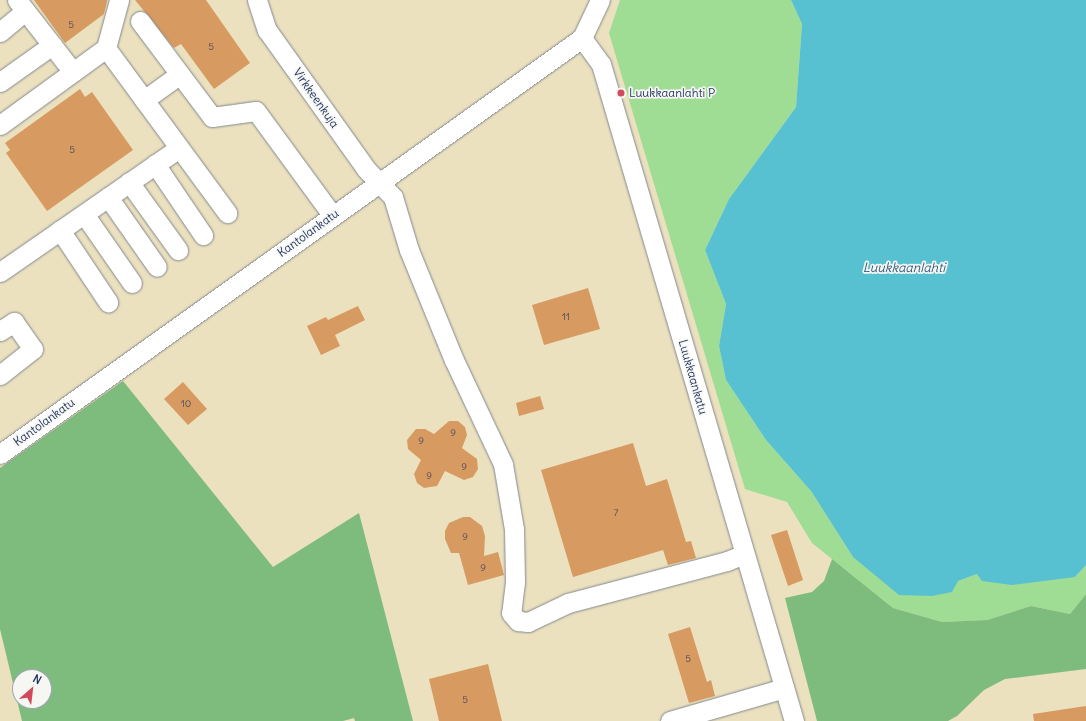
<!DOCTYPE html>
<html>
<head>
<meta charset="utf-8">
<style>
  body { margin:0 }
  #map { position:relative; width:1086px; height:721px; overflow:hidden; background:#ebe1bf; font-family:Delius,sans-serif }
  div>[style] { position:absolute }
  .green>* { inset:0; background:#9edd93 }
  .forest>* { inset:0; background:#7ebc7d }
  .water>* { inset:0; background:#57c1d2 }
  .building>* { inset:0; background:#d79a60 }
  .roads { filter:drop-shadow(0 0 1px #83888e) drop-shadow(0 0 1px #83888e) }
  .minor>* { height:19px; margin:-9.5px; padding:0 9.5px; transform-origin:9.5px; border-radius:9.5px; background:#fff }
  .dots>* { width:11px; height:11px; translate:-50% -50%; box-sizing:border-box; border:2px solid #f6f6f2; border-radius:50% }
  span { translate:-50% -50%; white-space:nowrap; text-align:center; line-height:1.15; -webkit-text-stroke:3.5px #f6f6f2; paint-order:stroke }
  .number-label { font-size:10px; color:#4a4a5e }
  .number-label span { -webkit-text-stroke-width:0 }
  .poi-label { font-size:12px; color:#1b2f5e }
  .left { translate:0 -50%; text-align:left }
  .street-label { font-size:12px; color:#1b2f5e }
  .water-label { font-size:13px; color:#2d5b81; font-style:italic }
  .north { position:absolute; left:12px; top:669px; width:40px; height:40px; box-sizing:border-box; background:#f6f6f2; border:1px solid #9ea6b7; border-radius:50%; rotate:28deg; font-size:11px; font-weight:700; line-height:16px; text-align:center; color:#1b2f5e }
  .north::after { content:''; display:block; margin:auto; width:14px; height:18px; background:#d1495b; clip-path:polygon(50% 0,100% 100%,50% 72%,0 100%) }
</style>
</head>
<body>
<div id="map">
  <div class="green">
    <i style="clip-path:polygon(620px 0,791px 0,802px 24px,796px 107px,729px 199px,705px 250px,726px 304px,719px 346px,726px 380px,766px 440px,811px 491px,853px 557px,958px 581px,977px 574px,1075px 577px,1086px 565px,1086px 594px,1070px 614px,1031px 606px,987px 620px,942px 622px,893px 608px,812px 543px,787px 502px,745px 489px,609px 33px)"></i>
  </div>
  <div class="forest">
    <i style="clip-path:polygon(evenodd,123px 381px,273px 567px,359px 513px,413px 721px,355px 721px,354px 718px,343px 721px,22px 721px,0 629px,0 468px,123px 381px,20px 677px,44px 677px,44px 701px,20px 701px,20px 677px)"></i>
    <i style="clip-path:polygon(832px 559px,893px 608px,942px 622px,987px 620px,1031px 606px,1070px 614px,1086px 594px,1086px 669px,1005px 679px,984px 690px,957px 716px,948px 721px,817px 721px,785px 598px,812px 592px,824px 581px)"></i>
  </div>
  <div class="water">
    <i style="clip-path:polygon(791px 0,1086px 0,1086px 565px,1075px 577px,1012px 585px,982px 581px,977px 574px,958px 581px,952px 592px,932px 596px,899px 595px,853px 557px,811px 491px,766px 440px,726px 380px,719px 346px,726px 304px,705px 250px,729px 199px,796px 107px,802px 24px)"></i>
  </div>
  <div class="building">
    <i style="clip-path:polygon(34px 0,107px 0,107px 1px,104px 14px,65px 43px)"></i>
    <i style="clip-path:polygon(135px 0,206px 0,250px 63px,214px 89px,181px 44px,174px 48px)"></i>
    <i style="clip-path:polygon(80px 89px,85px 97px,92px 92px,133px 150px,47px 211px,6px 153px,10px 150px,5px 143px)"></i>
    <i style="clip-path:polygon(588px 288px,600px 329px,544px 345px,532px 305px)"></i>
    <i style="clip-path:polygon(358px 306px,365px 320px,335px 335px,340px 346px,321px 355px,307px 326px,326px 317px,328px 320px)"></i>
    <i style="clip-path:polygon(183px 382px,207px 409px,188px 425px,164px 399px)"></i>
    <i style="clip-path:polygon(540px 396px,544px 409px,519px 416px,516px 403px)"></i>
    <i style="clip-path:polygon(449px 421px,458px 421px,465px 427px,467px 435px,462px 448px,477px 459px,478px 469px,473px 477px,464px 480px,445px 471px,437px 486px,424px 488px,417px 483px,414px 474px,421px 460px,408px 449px,407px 440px,416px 429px,425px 429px,434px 434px)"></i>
    <i style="clip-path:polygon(633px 443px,646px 486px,667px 479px,686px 542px,691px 541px,696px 558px,668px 565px,663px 550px,573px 577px,541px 470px)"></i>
    <i style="clip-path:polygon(463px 517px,470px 517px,482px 526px,485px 536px,484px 556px,498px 552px,504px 575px,468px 585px,459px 553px,451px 553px,445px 539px,445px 531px,449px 523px)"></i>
    <i style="clip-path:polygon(787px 530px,803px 580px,788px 586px,771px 535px)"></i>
    <i style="clip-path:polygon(690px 627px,707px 682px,711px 680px,715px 696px,689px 703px,668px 634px)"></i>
    <i style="clip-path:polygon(488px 664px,502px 721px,439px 721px,429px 679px)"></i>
    <i style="clip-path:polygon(1086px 706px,1086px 721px,1034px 721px,1033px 714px)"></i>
  </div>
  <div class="roads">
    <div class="minor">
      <i style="left:17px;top:0;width:91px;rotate:52.1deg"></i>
      <i style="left:257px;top:0;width:32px;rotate:72deg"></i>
      <i style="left:267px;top:30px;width:171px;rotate:54.5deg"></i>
      <i style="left:366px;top:169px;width:39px;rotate:46deg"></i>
      <i style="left:393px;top:197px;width:55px;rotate:73.2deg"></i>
      <i style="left:409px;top:250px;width:119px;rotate:67.8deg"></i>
      <i style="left:454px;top:360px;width:115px;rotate:64.8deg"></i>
      <i style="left:503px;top:464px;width:66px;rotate:80.4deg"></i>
      <i style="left:514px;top:529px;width:53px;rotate:88.9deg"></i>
      <i style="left:515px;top:582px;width:31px;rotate:97deg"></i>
      <i style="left:511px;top:613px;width:11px;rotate:49deg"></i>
      <i style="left:518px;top:621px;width:10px;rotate:6deg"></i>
      <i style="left:528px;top:622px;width:44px;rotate:-25.4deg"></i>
      <i style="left:568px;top:603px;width:164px;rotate:-14.8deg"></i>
      <i style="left:727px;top:561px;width:18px;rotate:-22deg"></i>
      <i style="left:140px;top:21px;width:120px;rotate:53.1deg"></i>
      <i style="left:212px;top:117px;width:44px;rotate:-7.8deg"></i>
      <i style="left:256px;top:111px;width:129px;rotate:53.8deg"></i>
      <i style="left:0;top:32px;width:33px;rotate:-40deg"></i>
      <i style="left:582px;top:38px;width:32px;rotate:54deg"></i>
      <i style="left:601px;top:64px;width:685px;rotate:73.63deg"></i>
      <i style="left:106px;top:48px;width:50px;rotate:-74.8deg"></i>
      <i style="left:0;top:82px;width:64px;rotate:-35.4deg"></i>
      <i style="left:144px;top:100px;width:44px;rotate:-35.8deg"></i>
      <i style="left:0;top:125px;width:131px;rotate:-36deg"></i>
      <i style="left:106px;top:48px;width:205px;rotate:53.7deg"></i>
      <i style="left:155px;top:164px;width:86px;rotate:55.9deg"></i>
      <i style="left:129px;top:182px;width:84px;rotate:54.2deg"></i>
      <i style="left:108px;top:197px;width:85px;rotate:55deg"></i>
      <i style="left:84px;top:214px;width:84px;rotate:55.2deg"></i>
      <i style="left:60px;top:230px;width:87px;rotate:56.3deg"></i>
      <i style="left:0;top:272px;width:218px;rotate:-34.7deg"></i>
      <i style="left:0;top:331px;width:17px;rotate:-33deg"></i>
      <i style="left:14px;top:322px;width:33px;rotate:55deg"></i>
      <i style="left:33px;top:349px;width:42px;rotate:141.8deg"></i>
      <i style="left:0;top:454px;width:715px;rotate:-35.56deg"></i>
      <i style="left:582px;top:38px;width:42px;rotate:-64.7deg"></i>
      <i style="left:670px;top:721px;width:119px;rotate:-16.1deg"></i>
    </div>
  </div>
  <div class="dots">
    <i style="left:621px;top:93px;background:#d1495b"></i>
  </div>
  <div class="number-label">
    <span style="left:71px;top:25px">5</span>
    <span style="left:211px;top:47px">5</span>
    <span style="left:72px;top:150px">5</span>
    <span style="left:566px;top:317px">11</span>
    <span style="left:186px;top:404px">10</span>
    <span style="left:453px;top:433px">9</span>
    <span style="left:421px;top:441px">9</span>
    <span style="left:464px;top:467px">9</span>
    <span style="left:429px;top:476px">9</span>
    <span style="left:616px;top:513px">7</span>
    <span style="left:465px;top:537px">9</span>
    <span style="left:483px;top:568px">9</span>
    <span style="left:688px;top:659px">5</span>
    <span style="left:465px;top:700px">5</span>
  </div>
  <div class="poi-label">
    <span class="left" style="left:629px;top:93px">Luukkaanlahti P</span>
  </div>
  <div class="street-label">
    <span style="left:316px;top:98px;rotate:55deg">Virkkeenkuja</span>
    <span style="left:308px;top:233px;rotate:-36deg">Kantolankatu</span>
    <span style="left:693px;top:377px;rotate:74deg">Luukkaankatu</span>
    <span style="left:44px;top:422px;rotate:-36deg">Kantolankatu</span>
  </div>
  <div class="water-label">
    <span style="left:904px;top:268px">Luukkaanlahti</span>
  </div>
  <div class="north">N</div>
</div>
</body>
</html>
